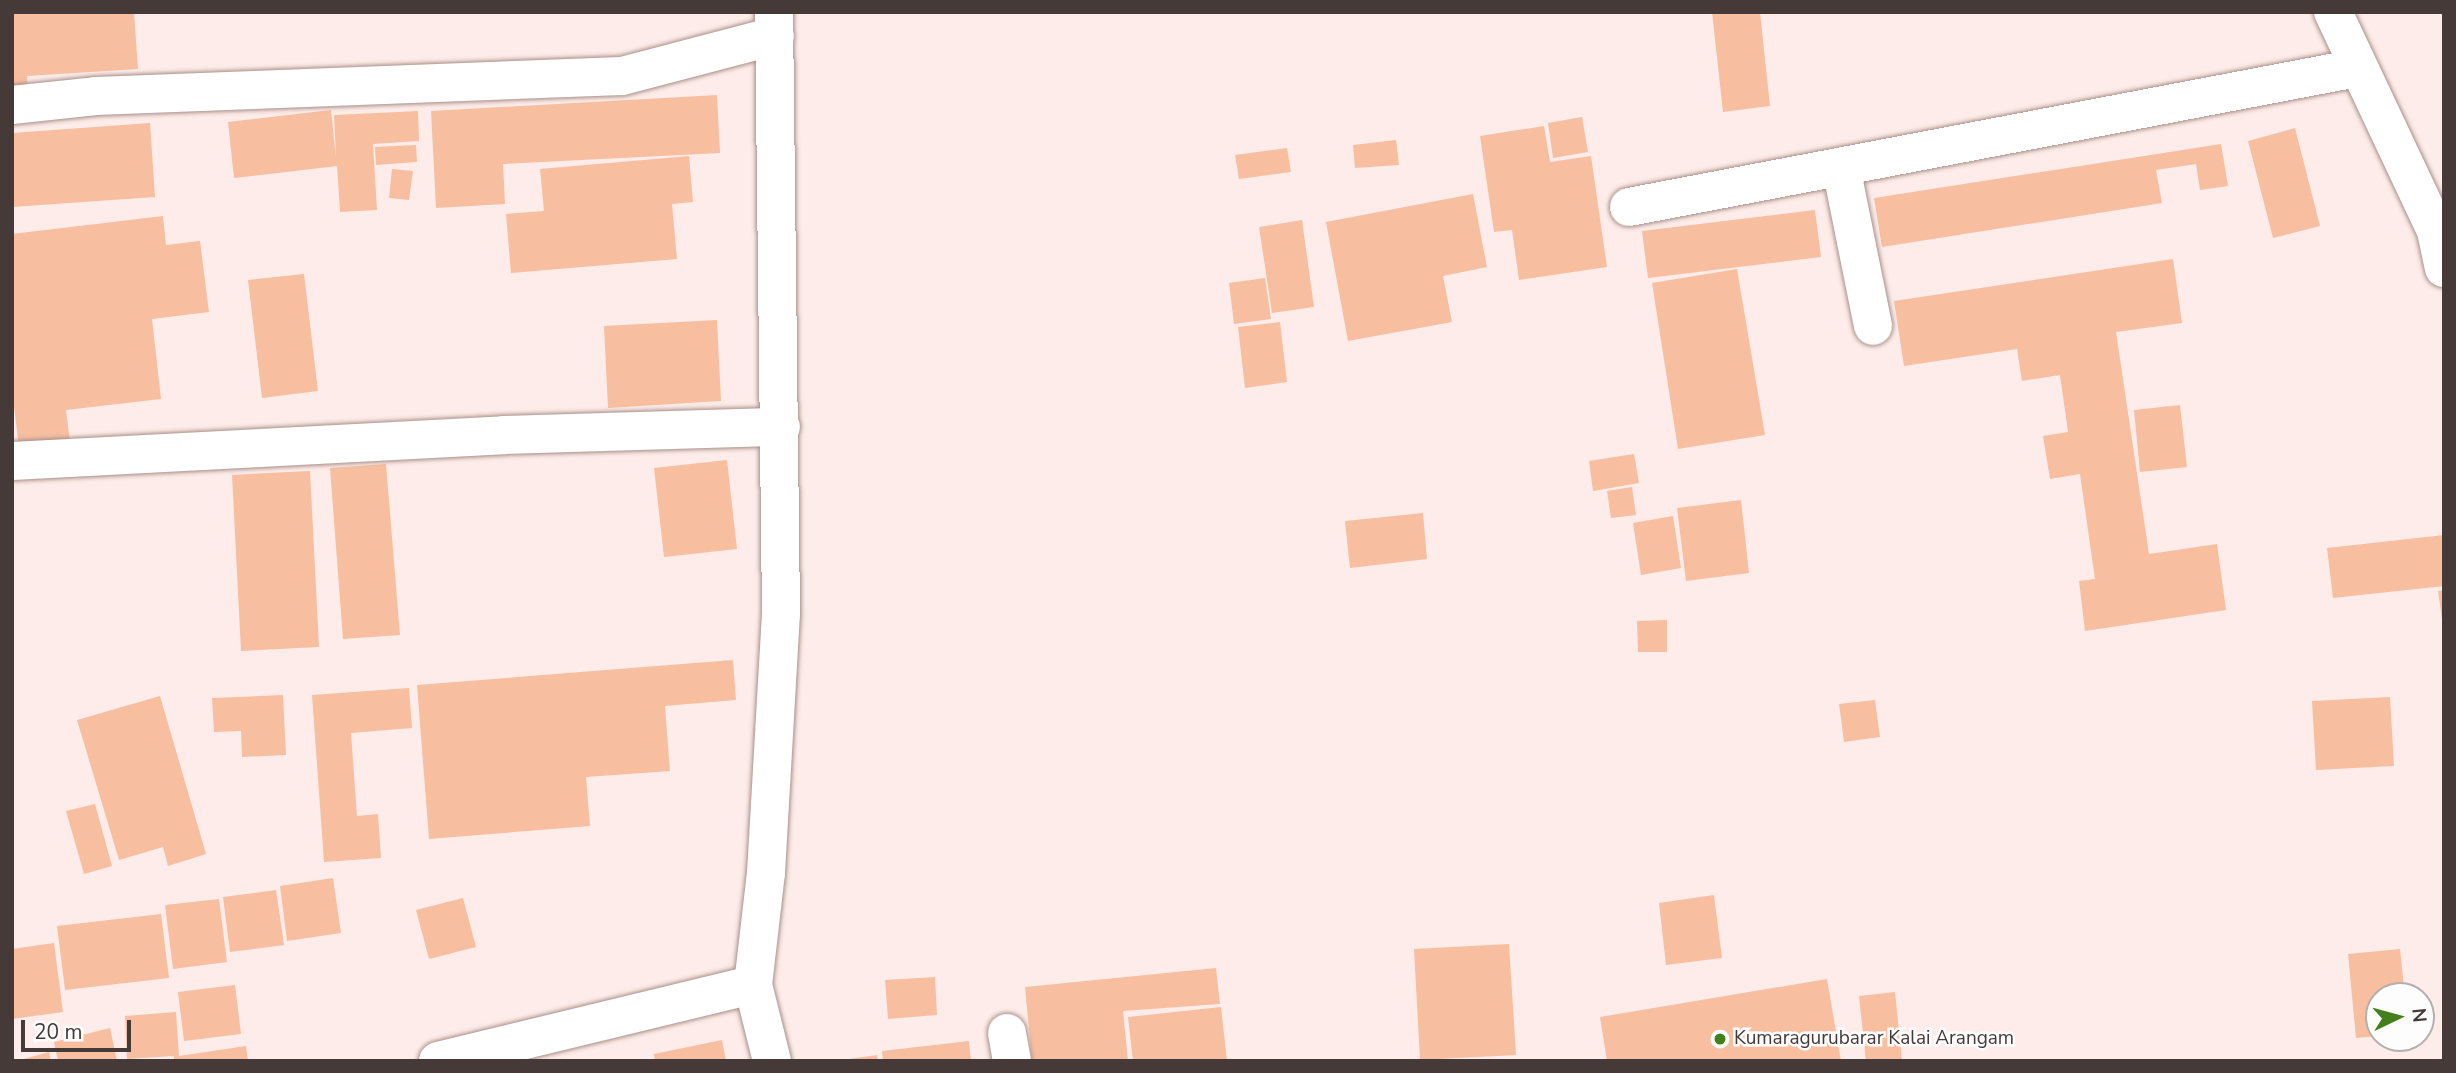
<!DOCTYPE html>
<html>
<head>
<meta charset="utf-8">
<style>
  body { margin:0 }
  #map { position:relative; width:2456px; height:1073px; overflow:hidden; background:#fdece9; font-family:"Nunito Sans",sans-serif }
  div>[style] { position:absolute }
  .building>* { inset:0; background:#f7bfa0 }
  .roads { filter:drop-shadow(0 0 2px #a98f8a) drop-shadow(0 0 2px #a98f8a) }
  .minor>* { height:38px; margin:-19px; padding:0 19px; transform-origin:19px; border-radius:19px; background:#fff }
  .dots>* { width:19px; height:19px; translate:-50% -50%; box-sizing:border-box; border:4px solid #fdfdfd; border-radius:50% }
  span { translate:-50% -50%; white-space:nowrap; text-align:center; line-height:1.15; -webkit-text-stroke:5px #fdfdfd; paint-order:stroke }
  .poi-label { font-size:19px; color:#453a38 }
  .left { translate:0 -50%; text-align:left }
  .frame { position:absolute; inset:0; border:14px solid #453a38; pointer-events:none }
  .north { position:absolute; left:2365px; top:982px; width:70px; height:70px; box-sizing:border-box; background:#fdfdfd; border:2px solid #b3afae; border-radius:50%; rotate:85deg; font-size:19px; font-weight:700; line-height:28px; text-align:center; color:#453a38 }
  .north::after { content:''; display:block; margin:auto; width:24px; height:32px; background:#437f1b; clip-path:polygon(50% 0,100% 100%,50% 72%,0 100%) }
  .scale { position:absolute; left:21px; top:1020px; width:110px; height:32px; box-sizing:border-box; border:4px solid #453a38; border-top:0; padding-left:9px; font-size:21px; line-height:24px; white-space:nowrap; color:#453a38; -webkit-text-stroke:5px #fdfdfd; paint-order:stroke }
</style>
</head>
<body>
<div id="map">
  <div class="building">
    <i style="clip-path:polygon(12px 12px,134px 12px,138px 69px,27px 76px,28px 92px,12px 94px)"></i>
    <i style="clip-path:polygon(1712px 12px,1760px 12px,1770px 106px,1723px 112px)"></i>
    <i style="clip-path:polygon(717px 95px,720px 153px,503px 164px,505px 204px,436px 208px,431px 111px)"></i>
    <i style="clip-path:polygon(331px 110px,336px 158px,334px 115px,418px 111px,419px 141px,373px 144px,377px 210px,340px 212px,337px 166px,234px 178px,228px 122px)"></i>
    <i style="clip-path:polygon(1582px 117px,1588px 152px,1553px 158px,1548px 123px)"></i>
    <i style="clip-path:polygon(150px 123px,155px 197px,12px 207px,12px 133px)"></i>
    <i style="clip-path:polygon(1544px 126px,1550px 162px,1591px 156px,1607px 267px,1519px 280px,1512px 230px,1494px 232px,1480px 136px)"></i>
    <i style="clip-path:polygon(2295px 128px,2320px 226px,2273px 238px,2248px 141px)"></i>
    <i style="clip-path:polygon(1396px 140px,1399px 165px,1355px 168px,1353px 145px)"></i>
    <i style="clip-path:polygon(2221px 144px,2228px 186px,2200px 190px,2196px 164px,2156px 170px,2162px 203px,1882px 247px,1874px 198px)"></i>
    <i style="clip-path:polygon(416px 145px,417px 162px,376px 165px,375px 147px)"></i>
    <i style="clip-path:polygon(1287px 148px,1291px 172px,1239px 179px,1235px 155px)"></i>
    <i style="clip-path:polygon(689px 156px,693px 202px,672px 204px,677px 259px,511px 273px,506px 214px,544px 211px,540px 169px)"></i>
    <i style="clip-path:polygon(392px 169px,413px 171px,409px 200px,389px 198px)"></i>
    <i style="clip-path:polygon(1473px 194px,1487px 267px,1443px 276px,1452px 322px,1348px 341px,1326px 222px)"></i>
    <i style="clip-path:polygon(1815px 210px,1821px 257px,1648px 278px,1642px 231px)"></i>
    <i style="clip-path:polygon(163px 216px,166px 245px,200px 241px,209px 312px,152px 319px,161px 399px,66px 410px,70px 442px,19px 448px,12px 390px,12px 234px)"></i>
    <i style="clip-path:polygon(1302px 220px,1314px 307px,1272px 313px,1259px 227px)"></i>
    <i style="clip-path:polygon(2173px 259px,2182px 323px,2116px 332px,2149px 554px,2217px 544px,2226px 610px,2085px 631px,2079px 581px,2095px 579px,2080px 474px,2050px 479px,2043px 436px,2068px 432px,2060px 375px,2022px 381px,2017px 349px,1904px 366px,1894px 301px)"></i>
    <i style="clip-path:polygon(1737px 269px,1765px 435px,1678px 449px,1652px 283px)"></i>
    <i style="clip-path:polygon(304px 274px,318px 391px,262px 398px,248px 280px)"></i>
    <i style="clip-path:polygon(1265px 278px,1271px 319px,1234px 324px,1229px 283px)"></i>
    <i style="clip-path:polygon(717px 320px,721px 401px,608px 408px,604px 326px)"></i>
    <i style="clip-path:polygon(1280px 322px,1287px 382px,1245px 388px,1238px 327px)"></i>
    <i style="clip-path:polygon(2180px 405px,2187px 467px,2140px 472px,2134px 410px)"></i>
    <i style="clip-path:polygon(1634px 454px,1639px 483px,1593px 491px,1589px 461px)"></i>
    <i style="clip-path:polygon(727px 460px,737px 549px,664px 557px,654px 468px)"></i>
    <i style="clip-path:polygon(386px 464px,400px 635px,343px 639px,330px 468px)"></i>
    <i style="clip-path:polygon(310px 471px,319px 647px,241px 651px,232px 475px)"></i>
    <i style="clip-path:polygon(1632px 487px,1636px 515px,1611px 518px,1607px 491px)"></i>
    <i style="clip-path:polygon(1741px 500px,1749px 573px,1686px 581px,1677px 508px)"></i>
    <i style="clip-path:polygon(1423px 513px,1427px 559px,1350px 568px,1345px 521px)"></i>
    <i style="clip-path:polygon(1673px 516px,1681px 568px,1641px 575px,1633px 523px)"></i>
    <i style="clip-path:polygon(2444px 535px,2444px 586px,2333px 598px,2327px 548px)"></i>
    <i style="clip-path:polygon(2444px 590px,2444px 619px,2442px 619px,2438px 591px)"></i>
    <i style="clip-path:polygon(1667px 620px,1667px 652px,1638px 652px,1637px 621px)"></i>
    <i style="clip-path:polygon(733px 660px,736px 700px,665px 706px,670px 771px,586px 777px,590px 826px,429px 839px,417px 685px)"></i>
    <i style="clip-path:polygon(409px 688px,412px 728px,351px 733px,357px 816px,378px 814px,381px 858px,324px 862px,312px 695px)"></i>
    <i style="clip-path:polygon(283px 695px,286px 755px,242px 757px,241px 731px,214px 732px,212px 698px)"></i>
    <i style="clip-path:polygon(160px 696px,206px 854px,168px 866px,163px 847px,119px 860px,77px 720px)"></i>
    <i style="clip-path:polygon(2390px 697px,2394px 766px,2316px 770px,2312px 701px)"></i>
    <i style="clip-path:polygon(1875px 700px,1880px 737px,1844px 742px,1839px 704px)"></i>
    <i style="clip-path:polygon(95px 804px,112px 866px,84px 874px,66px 811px)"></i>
    <i style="clip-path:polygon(333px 878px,341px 933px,287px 941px,280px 886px)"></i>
    <i style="clip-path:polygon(276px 890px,284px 945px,230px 952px,223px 897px)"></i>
    <i style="clip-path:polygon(1714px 895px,1722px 958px,1666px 965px,1659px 903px)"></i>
    <i style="clip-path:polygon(463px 898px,476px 947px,429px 959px,416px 910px)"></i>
    <i style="clip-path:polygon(219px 899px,227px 962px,173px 969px,165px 905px)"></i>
    <i style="clip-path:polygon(161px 914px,169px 978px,65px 990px,57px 926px)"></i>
    <i style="clip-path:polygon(54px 943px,63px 1012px,12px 1019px,12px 949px)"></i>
    <i style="clip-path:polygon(1509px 944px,1516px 1055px,1420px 1060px,1414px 949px)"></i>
    <i style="clip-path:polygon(2400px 949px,2405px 996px,2379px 996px,2379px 1036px,2356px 1038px,2348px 954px)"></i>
    <i style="clip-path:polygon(1216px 968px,1220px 1004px,1123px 1011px,1128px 1061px,1032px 1061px,1025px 987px)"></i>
    <i style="clip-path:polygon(935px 977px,937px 1015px,888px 1019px,885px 980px)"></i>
    <i style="clip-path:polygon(1827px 979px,1841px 1061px,1607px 1061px,1600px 1017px)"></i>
    <i style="clip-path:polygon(235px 985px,241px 1034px,184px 1041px,178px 992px)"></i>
    <i style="clip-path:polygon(1895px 992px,1902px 1061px,1866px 1061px,1859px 996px)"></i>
    <i style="clip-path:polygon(1221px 1007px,1227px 1061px,1133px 1061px,1128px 1017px)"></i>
    <i style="clip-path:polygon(176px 1012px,179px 1056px,246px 1046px,248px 1061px,174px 1061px,174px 1056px,127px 1059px,125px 1016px)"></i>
    <i style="clip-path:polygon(110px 1028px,117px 1061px,58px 1061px,54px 1042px)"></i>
    <i style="clip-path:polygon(722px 1040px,726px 1061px,655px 1061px,654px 1054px)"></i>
    <i style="clip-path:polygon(969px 1041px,971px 1061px,883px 1061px,882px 1051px)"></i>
    <i style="clip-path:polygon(49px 1052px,51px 1061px,20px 1061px,20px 1060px)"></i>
    <i style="clip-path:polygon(877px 1055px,878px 1061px,849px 1061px,849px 1059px)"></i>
  </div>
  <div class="roads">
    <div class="minor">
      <i style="left:2333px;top:12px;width:242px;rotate:64.8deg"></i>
      <i style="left:2436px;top:231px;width:38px;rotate:78deg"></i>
      <i style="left:12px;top:105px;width:84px;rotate:-6.1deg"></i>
      <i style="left:96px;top:96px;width:526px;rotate:-2.18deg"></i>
      <i style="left:622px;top:76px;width:158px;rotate:-14.7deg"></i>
      <i style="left:1841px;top:167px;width:162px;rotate:78.6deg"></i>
      <i style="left:1629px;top:207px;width:741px;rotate:-10.81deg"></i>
      <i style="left:12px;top:461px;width:493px;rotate:-3deg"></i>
      <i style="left:504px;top:435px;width:277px;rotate:-1.7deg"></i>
      <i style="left:1007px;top:1033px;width:28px;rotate:80deg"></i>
      <i style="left:438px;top:1061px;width:324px;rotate:-13.6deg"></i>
      <i style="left:772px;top:1061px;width:78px;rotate:-104deg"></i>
      <i style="left:753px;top:985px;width:113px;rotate:-83.4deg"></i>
      <i style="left:766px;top:873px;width:259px;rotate:-86.7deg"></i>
      <i style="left:781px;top:614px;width:602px;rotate:-90.67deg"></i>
    </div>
  </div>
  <div class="dots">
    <i style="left:1720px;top:1039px;background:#437f1b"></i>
  </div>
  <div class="poi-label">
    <span class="left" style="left:1734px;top:1039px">Kumaragurubarar Kalai Arangam</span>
  </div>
  <div class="frame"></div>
  <div class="north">N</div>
  <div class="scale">20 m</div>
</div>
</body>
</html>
